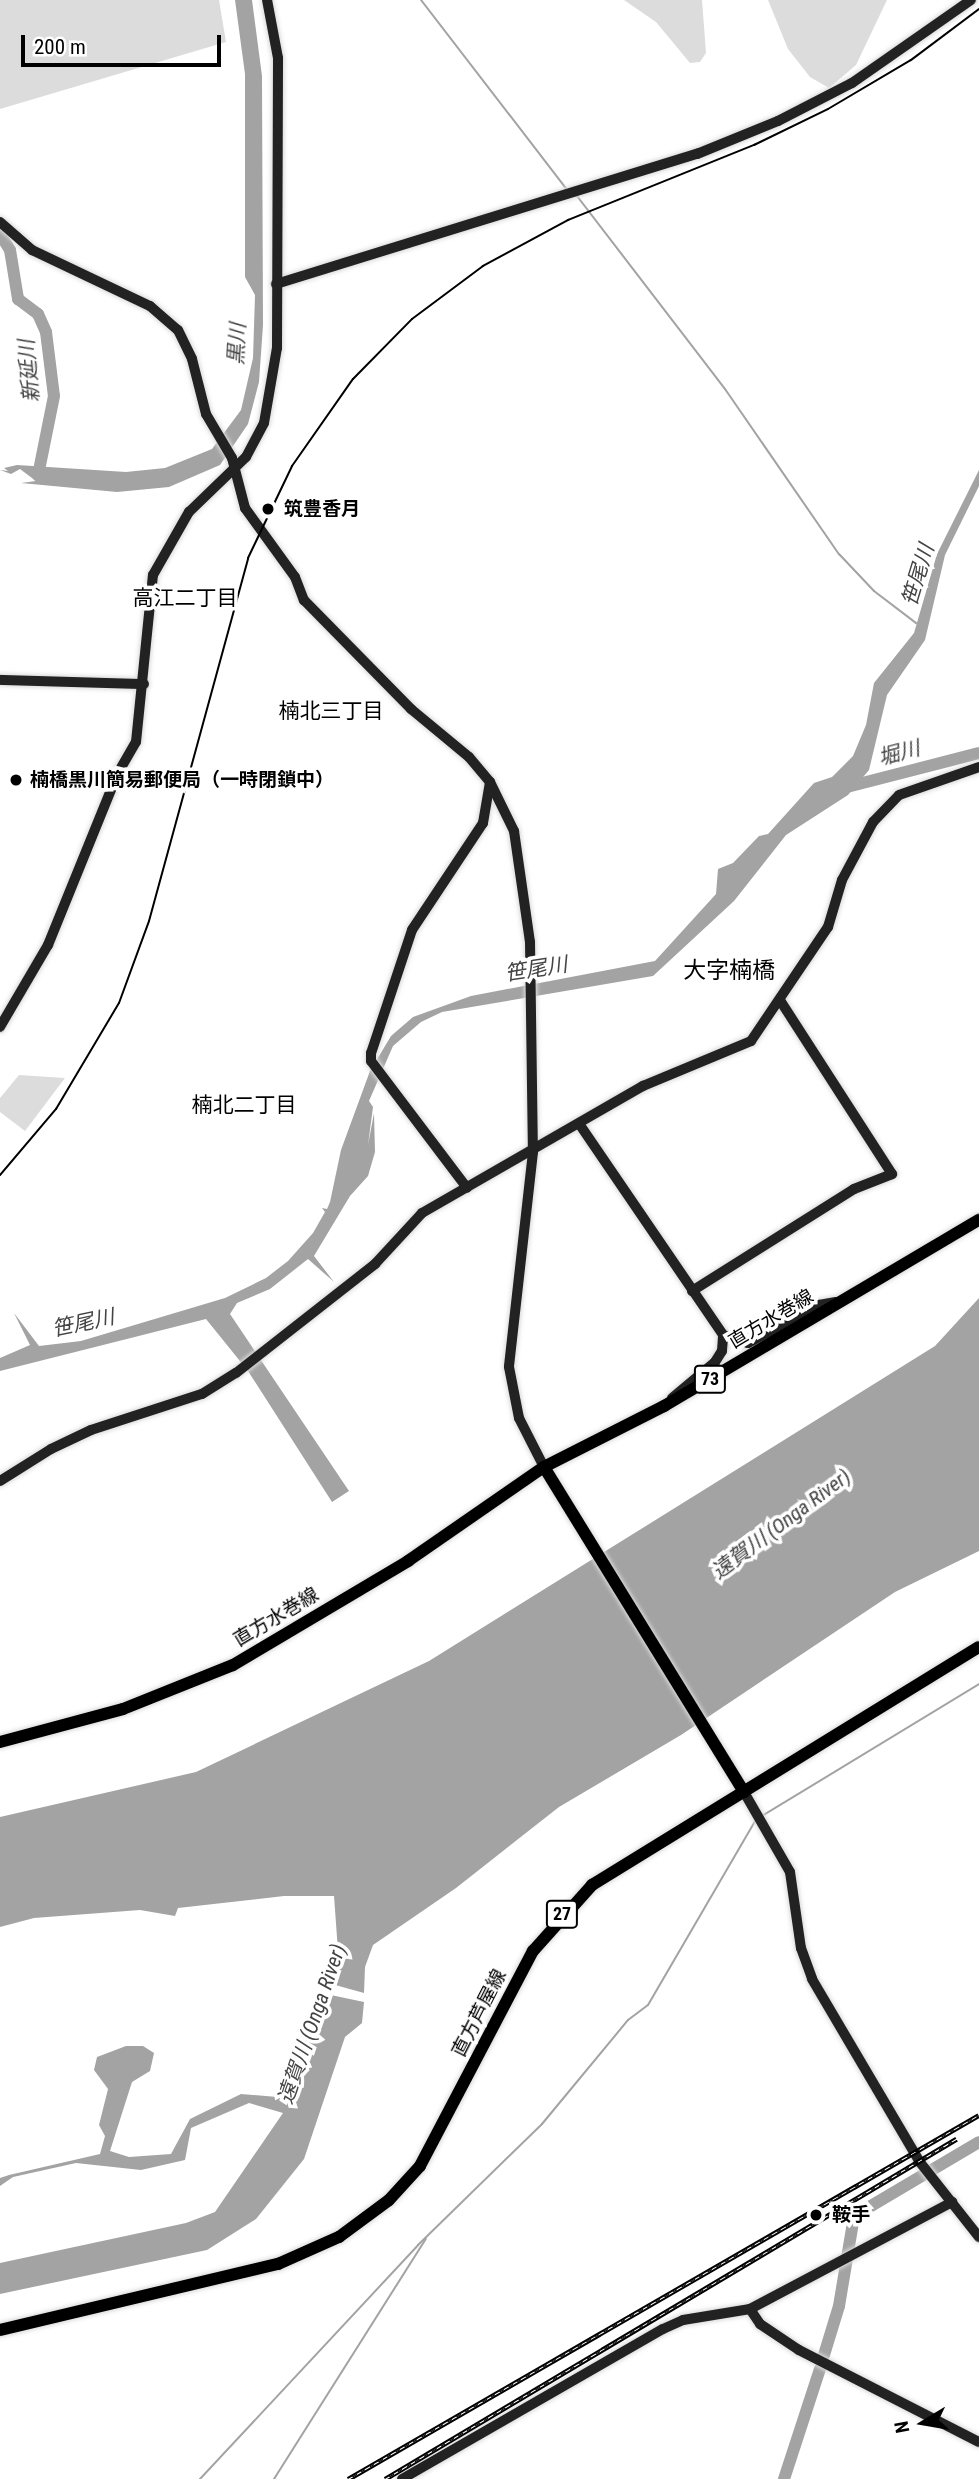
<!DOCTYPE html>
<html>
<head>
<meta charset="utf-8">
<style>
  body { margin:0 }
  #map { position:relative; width:979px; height:2479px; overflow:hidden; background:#fff; font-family:"Roboto Condensed","Noto Sans JP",sans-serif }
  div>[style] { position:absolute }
  .green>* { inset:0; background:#dcdcdc }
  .water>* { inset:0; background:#a3a3a3 }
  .stream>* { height:2px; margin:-1px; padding:0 1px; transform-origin:1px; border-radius:1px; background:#a3a3a3 }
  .river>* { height:12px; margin:-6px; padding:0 6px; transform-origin:6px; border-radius:6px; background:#a3a3a3 }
  .roads { filter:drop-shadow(0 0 2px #dbdbdb) drop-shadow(0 0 2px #dbdbdb) }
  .secondary>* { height:10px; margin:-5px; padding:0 5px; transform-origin:5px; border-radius:5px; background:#222 }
  .primary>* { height:12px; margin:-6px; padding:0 6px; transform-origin:6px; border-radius:6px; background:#000 }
  .tram>* { height:2px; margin:-1px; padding:0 1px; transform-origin:1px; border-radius:1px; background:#000 }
  .rail>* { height:4.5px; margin-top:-2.25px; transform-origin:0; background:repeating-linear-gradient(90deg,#fff 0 5px,#000 0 10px); box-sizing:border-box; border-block:2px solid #000 }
  .dots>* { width:19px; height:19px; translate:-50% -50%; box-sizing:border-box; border:4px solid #fff; border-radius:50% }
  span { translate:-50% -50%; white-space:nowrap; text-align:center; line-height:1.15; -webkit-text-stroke:7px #fff; paint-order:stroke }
  .shield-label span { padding:2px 5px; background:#fff; border:2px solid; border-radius:5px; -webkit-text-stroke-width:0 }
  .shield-label { font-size:18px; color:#000; font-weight:700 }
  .poi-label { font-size:19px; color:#000; font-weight:700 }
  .left { translate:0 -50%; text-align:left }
  .street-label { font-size:19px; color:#000 }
  .water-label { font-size:21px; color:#444; font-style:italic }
  .neighbourhood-label { font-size:21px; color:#000 }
  .quarter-label { font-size:23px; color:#000 }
  .north { position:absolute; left:888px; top:2388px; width:70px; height:70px; -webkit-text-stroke:5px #fff; paint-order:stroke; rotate:259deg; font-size:19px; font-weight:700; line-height:28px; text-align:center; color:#000 }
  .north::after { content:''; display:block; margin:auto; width:24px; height:32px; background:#000; clip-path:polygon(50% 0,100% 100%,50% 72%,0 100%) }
  .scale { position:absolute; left:21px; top:35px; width:200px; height:32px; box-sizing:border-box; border:4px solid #000; border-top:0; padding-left:9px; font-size:21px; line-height:24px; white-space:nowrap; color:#000; -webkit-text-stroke:5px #fff; paint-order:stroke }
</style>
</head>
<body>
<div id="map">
  <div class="green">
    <i style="clip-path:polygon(0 0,219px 0,226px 42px,0 109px)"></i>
    <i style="clip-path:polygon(624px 0,702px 0,706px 53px,700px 62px,690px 63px,656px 22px)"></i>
    <i style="clip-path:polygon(768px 0,887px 0,856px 65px,829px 88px,810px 77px,788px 49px)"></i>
    <i style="clip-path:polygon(19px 1075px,65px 1078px,25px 1131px,0 1112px,0 1098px)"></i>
  </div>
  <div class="water">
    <i style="clip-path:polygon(235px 0,252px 0,262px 76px,263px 325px,259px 382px,248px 424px,220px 465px,169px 487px,117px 492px,21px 483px,36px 481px,20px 469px,11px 474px,0 470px,8px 471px,4px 468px,17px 465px,126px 472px,165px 468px,212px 449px,241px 410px,253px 358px,255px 295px,245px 277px,245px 74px)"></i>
    <i style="clip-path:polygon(979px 470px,979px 486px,945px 555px,925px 640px,887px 695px,869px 770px,848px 795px,786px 835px,734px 901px,653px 976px,442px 1012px,421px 1022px,393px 1046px,369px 1101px,373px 1107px,368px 1145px,374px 1113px,375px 1152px,368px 1176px,350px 1196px,314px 1256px,334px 1282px,308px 1259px,270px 1289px,237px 1303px,230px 1314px,349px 1491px,332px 1502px,248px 1371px,206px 1319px,0 1371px,0 1358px,30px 1345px,14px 1313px,39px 1346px,81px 1341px,225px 1298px,266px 1278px,288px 1261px,313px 1233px,325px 1212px,322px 1208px,327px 1209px,330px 1202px,341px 1150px,370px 1071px,391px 1036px,413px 1017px,471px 996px,655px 961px,716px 894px,718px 869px,733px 863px,759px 836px,768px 834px,814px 783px,832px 777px,853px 756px,866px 725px,874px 683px,914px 633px,937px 554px)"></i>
    <i style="clip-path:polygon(979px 1298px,979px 1551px,895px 1592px,681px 1735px,559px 1807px,456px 1888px,373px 1945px,365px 1967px,364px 1993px,328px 1983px,338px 1951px,334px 1896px,284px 1896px,178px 1908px,175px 1916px,140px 1910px,34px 1918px,0 1927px,0 1817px,196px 1772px,429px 1661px,935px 1346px)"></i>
    <i style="clip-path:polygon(326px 1994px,364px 2002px,362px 2023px,345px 2037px,304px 2159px,256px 2219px,207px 2250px,0 2294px,0 2263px,186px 2223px,215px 2212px,283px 2113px,249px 2103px,191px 2128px,185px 2160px,141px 2170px,76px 2163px,13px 2177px,0 2186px,0 2178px,9px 2175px,100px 2154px,105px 2136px,99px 2125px,108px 2089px,94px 2070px,97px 2057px,126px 2046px,143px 2046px,154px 2053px,150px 2071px,132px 2082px,110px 2151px,129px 2157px,171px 2154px,190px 2119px,241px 2094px,289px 2098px)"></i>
  </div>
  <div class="stream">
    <i style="left:421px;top:0;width:237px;rotate:52.4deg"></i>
    <i style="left:577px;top:196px;width:243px;rotate:52.5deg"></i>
    <i style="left:725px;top:389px;width:201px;rotate:55.4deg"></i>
    <i style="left:839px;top:554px;width:51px;rotate:46.6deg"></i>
    <i style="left:874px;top:591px;width:53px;rotate:37.3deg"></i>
    <i style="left:762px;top:1816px;width:254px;rotate:-31.3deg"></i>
    <i style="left:200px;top:2479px;width:320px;rotate:-47deg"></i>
    <i style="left:418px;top:2245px;width:173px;rotate:-44.3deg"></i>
    <i style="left:542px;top:2124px;width:135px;rotate:-50.4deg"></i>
    <i style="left:628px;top:2020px;width:25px;rotate:-37deg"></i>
    <i style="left:648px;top:2005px;width:213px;rotate:-59.8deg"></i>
    <i style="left:274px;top:2479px;width:284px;rotate:-57.7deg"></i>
  </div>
  <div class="river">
    <i style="left:0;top:234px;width:19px;rotate:58deg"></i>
    <i style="left:10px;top:250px;width:50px;rotate:80.7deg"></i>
    <i style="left:18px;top:299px;width:25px;rotate:37deg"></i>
    <i style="left:38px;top:314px;width:20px;rotate:66deg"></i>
    <i style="left:46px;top:332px;width:64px;rotate:82.9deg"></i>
    <i style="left:54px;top:396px;width:81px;rotate:101.4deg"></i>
    <i style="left:843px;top:788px;width:140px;rotate:-14.4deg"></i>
    <i style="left:824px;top:2355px;width:51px;rotate:-73deg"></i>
    <i style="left:839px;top:2306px;width:91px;rotate:-80.5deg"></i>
    <i style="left:854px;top:2216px;width:145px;rotate:-30.6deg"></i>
    <i style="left:784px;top:2479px;width:116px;rotate:-71.9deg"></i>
  </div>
  <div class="roads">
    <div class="secondary">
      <i style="left:0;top:222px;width:43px;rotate:41.2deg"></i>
      <i style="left:32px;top:250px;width:131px;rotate:25.4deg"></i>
      <i style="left:150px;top:306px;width:37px;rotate:41deg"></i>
      <i style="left:178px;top:330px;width:32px;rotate:64deg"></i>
      <i style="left:192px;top:359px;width:57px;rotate:75.7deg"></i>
      <i style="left:206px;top:414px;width:51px;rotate:59.4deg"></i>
      <i style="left:232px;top:458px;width:52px;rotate:75.4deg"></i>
      <i style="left:245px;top:508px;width:85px;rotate:54.1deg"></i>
      <i style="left:295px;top:577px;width:25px;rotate:69deg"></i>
      <i style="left:304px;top:600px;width:153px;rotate:45.5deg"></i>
      <i style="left:411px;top:709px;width:75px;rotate:39.6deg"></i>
      <i style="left:469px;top:757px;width:33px;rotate:50deg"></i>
      <i style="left:490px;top:782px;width:42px;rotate:99.7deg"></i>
      <i style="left:483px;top:823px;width:128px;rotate:123.6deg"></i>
      <i style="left:412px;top:930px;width:130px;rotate:108.4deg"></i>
      <i style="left:371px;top:1053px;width:8px;rotate:90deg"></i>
      <i style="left:371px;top:1061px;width:159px;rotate:52.9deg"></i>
      <i style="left:276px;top:284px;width:441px;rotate:-17.2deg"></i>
      <i style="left:697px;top:154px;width:87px;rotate:-22.2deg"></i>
      <i style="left:778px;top:121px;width:83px;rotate:-27.2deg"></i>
      <i style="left:852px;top:83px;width:145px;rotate:-34.9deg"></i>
      <i style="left:0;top:680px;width:144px;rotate:1.6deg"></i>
      <i style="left:490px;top:782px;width:55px;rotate:63.9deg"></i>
      <i style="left:514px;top:831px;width:112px;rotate:81.8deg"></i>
      <i style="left:530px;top:942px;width:210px;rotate:89.2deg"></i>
      <i style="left:533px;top:1152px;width:216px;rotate:96.4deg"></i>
      <i style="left:509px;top:1367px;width:52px;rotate:78.9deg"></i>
      <i style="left:519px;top:1418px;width:55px;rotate:63deg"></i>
      <i style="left:0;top:1027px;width:95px;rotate:-59.7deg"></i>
      <i style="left:48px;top:945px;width:186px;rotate:-67.9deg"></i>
      <i style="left:118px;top:773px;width:36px;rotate:-60deg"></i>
      <i style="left:136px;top:742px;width:168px;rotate:-84.2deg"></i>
      <i style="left:153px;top:575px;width:73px;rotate:-60.3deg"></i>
      <i style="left:189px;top:512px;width:79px;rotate:-44deg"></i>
      <i style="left:246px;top:457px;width:38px;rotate:-62deg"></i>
      <i style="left:264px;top:423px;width:76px;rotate:-80.2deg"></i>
      <i style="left:277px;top:348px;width:290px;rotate:-89.8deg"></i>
      <i style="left:278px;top:58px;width:59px;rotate:-100.7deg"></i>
      <i style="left:580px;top:1125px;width:254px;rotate:55.7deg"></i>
      <i style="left:723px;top:1335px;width:26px;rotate:18deg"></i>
      <i style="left:748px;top:1343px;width:81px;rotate:-28.2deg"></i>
      <i style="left:819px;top:1305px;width:17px;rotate:-10deg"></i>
      <i style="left:692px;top:1291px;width:191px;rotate:-32.2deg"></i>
      <i style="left:854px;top:1189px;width:41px;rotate:-21.5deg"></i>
      <i style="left:892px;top:1174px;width:205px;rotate:-122.8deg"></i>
      <i style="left:672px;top:1398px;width:56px;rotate:-39.9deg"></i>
      <i style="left:715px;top:1362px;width:13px;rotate:-58deg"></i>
      <i style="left:722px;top:1351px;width:16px;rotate:-86deg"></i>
      <i style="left:0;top:1481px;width:60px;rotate:-32.1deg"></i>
      <i style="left:51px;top:1449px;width:44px;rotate:-25.4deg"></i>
      <i style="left:91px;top:1430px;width:117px;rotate:-18deg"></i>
      <i style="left:202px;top:1394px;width:40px;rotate:-32deg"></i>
      <i style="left:236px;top:1373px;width:177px;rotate:-38.1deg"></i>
      <i style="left:375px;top:1264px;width:69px;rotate:-47.3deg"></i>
      <i style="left:422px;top:1213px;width:255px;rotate:-29.9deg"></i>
      <i style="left:643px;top:1086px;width:117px;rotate:-22.6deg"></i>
      <i style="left:751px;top:1041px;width:138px;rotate:-56deg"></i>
      <i style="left:828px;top:927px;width:49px;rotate:-73.4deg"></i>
      <i style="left:842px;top:880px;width:66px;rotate:-61.9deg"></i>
      <i style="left:873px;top:822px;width:37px;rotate:-46deg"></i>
      <i style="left:899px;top:795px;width:85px;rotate:-19.3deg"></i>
      <i style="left:744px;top:1792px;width:92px;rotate:60.1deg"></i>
      <i style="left:790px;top:1872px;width:77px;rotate:81.8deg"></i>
      <i style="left:801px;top:1948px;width:33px;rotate:70deg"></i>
      <i style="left:812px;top:1979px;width:211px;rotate:59.5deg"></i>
      <i style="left:919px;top:2161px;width:97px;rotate:51.7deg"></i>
      <i style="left:750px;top:2309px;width:18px;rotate:56deg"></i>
      <i style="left:760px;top:2324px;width:47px;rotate:33.7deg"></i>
      <i style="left:799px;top:2350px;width:202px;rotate:27.1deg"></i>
      <i style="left:402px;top:2479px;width:301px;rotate:-29.9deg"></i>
      <i style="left:663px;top:2329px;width:22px;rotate:-24deg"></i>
      <i style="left:683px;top:2320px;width:68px;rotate:-9.3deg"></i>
      <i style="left:750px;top:2309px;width:229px;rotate:-27.9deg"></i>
    </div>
    <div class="primary">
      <i style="left:544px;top:1467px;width:382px;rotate:58.4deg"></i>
      <i style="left:0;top:1742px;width:127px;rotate:-15deg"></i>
      <i style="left:123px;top:1709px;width:118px;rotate:-21.8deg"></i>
      <i style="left:233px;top:1665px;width:204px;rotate:-30.7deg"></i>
      <i style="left:408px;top:1561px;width:165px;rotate:-34.7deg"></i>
      <i style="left:544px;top:1467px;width:135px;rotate:-26.9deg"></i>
      <i style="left:664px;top:1406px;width:366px;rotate:-30.6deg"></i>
      <i style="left:0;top:2330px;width:286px;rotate:-13.4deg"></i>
      <i style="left:278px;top:2264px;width:67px;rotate:-23.9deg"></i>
      <i style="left:339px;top:2237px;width:62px;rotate:-36.5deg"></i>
      <i style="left:389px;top:2200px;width:46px;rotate:-47.6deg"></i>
      <i style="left:420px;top:2166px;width:243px;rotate:-62.3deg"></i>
      <i style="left:533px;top:1951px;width:89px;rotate:-48.2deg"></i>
      <i style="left:592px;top:1885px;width:454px;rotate:-31.6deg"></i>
    </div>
  </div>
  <div class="tram">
    <i style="left:0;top:1175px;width:87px;rotate:-49.7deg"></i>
    <i style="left:56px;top:1109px;width:123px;rotate:-59.3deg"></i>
    <i style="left:119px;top:1003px;width:87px;rotate:-69.9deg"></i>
    <i style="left:149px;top:921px;width:376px;rotate:-74.7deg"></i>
    <i style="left:248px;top:558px;width:102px;rotate:-64.4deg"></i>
    <i style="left:292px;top:466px;width:106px;rotate:-55deg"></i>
    <i style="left:353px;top:379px;width:84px;rotate:-45.5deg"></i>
    <i style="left:412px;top:319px;width:89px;rotate:-36.7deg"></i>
    <i style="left:483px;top:266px;width:97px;rotate:-28.4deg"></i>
    <i style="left:568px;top:220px;width:201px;rotate:-22deg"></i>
    <i style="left:754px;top:145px;width:82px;rotate:-25.9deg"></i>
    <i style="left:828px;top:109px;width:96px;rotate:-30.6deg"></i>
    <i style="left:911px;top:60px;width:85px;rotate:-36.9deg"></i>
  </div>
  <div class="rail">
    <i style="left:348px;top:2479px;width:728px;rotate:-29.98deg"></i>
    <i style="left:385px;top:2479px;width:665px;rotate:-30.77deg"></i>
  </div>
  <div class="dots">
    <i style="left:268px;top:509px;background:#000"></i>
    <i style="left:16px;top:780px;background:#000"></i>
    <i style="left:816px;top:2215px;background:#000"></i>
  </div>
  <div class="shield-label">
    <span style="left:710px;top:1379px">73</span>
    <span style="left:562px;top:1914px">27</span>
  </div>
  <div class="poi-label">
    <span class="left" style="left:284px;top:509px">筑豊香月</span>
    <span class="left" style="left:30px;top:780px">楠橋黒川簡易郵便局（一時閉鎖中）</span>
    <span class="left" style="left:832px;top:2215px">鞍手</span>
  </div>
  <div class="street-label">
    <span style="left:771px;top:1319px;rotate:-31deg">直方水巻線</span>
    <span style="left:276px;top:1617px;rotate:-31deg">直方水巻線</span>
    <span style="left:479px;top:2013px;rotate:-63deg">直方芦屋線</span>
  </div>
  <div class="water-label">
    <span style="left:237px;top:344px;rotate:-87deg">黒川</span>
    <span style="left:29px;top:371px;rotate:-95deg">新延川</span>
    <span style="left:918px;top:575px;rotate:-73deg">笹尾川</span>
    <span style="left:899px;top:753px;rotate:-15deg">堀川</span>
    <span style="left:536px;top:969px;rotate:-9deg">笹尾川</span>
    <span style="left:83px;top:1323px;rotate:-12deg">笹尾川</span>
    <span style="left:781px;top:1524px;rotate:-37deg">遠賀川 (Onga River)</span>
    <span style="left:312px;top:2024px;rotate:-71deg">遠賀川 (Onga River)</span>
  </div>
  <div class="neighbourhood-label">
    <span style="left:185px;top:598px">高江二丁目</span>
    <span style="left:331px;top:711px">楠北三丁目</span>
    <span style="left:244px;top:1105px">楠北二丁目</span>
  </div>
  <div class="quarter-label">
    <span style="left:729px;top:971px">大字楠橋</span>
  </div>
  <div class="north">N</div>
  <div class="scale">200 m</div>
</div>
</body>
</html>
